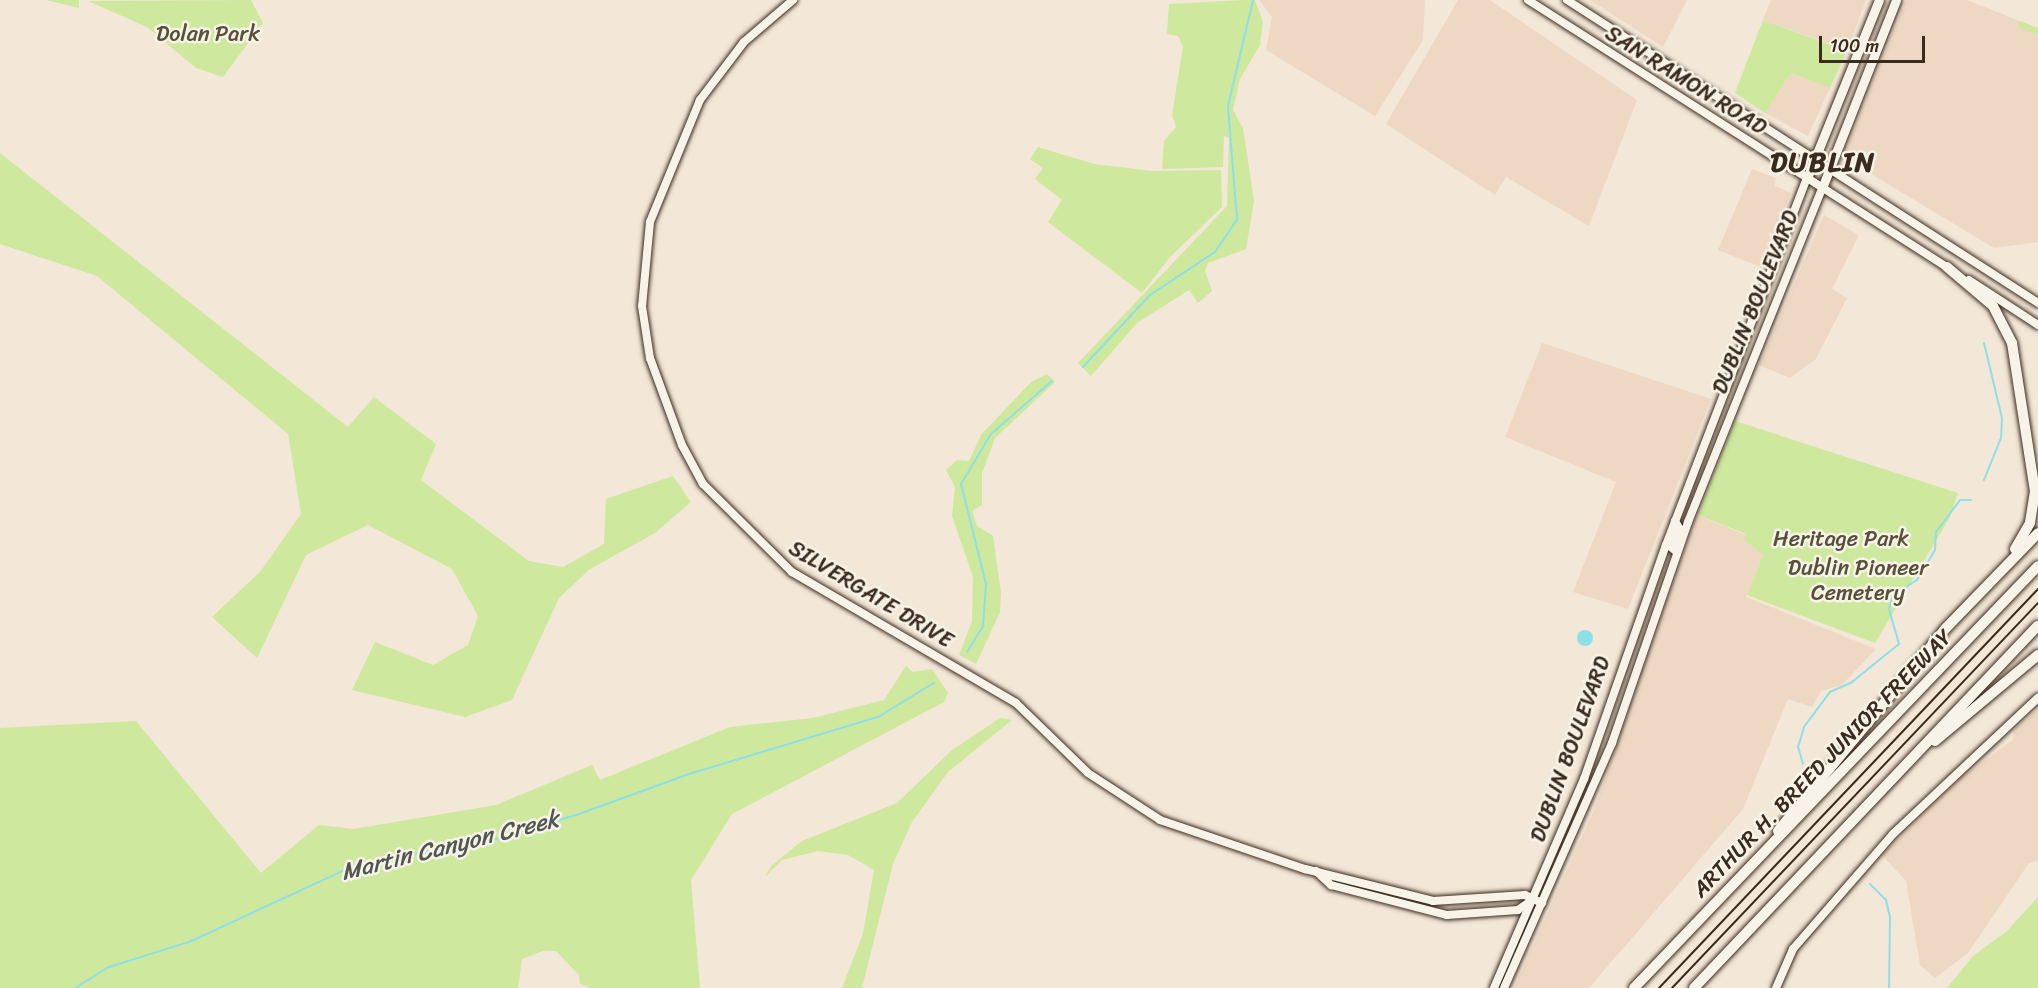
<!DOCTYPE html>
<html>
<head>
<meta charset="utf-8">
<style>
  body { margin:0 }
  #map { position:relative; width:2038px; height:988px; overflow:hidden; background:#f3e7d7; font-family:Sriracha,sans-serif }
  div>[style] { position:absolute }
  .built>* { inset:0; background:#efd8c3 }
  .green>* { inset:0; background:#cee89e }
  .water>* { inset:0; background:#8edfe8 }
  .round { border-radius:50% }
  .stream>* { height:2px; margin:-1px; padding:0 1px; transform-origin:1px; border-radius:1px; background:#8edfe8 }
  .roads { filter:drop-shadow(0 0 2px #3b2a1e) drop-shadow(0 0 2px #3b2a1e) }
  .secondary>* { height:8px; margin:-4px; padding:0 4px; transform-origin:4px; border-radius:4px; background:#f7f3e8 }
  .primary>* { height:9px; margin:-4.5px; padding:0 4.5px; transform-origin:4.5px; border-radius:4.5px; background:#f7f3e8 }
  .highway>* { height:10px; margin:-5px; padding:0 5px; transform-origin:5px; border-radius:5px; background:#f7f3e8 }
  .rail>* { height:2px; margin:-1px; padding:0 1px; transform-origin:1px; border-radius:1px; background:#3b2a1e }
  span { translate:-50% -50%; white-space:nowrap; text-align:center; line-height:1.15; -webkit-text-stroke:5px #f7f3e8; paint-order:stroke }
  .park-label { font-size:22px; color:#585038 }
  .street-label { font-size:22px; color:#3b2a1e }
  .water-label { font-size:24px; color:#505750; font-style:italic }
  .district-label { font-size:28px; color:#3b2a1e; font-weight:700; letter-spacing:1.5px }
  .scale { position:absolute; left:1819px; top:36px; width:106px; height:27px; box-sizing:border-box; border:3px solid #3b2a1e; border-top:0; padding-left:8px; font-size:18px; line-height:21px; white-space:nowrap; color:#3b2a1e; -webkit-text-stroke:4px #f7f3e8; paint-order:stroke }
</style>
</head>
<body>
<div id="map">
  <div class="built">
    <i style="clip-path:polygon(1425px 0,1423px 40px,1375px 116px,1266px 50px,1272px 17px,1259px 0)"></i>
    <i style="clip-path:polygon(1458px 0,1490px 0,1637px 100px,1589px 226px,1506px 177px,1495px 195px,1386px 124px)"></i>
    <i style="clip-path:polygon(1590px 0,1687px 0,1663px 47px)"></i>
    <i style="clip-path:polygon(1771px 0,1866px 0,1847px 50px,1763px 20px)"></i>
    <i style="clip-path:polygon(1906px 0,1967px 0,2038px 28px,2038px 242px,1994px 248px,1843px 157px)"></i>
    <i style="clip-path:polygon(1791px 73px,1830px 88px,1808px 136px,1765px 113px)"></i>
    <i style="clip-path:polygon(1752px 169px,1776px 178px,1775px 186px,1791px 193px,1761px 267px,1718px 250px)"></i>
    <i style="clip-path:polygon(1824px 215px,1859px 235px,1832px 289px,1847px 298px,1816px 359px,1790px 378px,1759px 365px)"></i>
    <i style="clip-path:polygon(1542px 343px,1711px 399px,1628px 609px,1573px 592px,1616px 482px,1505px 437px)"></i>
    <i style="clip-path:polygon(1697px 515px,1746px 535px,1744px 540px,1763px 555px,1746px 597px,1876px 649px,1842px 685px,1821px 691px,1812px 707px,1788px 699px,1743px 809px,1589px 988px,1514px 988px,1595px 808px)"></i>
    <i style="clip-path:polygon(2038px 709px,2038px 861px,2029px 863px,1968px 953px,1935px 978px,1920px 965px,1906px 881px,1882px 855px,1963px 776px,2013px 740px,2014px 730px)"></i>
  </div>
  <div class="green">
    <i style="clip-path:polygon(46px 0,79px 0,79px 8px)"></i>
    <i style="clip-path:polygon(251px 0,263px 23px,223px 77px,196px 68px,147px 27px,88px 1px)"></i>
    <i style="clip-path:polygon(1245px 0,1255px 0,1263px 22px,1260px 45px,1240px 79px,1233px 110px,1243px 128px,1254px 201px,1246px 249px,1208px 263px,1205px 271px,1212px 291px,1198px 303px,1189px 290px,1137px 323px,1091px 376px,1078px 363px,1227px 206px,1229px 138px,1224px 136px,1223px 167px,1162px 169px,1164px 141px,1176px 127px,1172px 116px,1183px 47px,1178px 36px,1167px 34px,1169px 4px)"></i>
    <i style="clip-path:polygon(1763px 20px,1847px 51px,1830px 88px,1791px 73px,1765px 113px,1735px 93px)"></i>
    <i style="clip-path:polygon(2020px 21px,2038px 28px,2038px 35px,2018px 27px)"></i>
    <i style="clip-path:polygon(1038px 147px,1094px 164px,1152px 171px,1221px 170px,1222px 207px,1170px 257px,1142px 293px,1048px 222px,1062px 200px,1035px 179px,1043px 168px,1030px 159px)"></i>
    <i style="clip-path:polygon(0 153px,348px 427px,374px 397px,436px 444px,421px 480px,529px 561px,563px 567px,604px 544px,606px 499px,673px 476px,691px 502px,655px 533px,590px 569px,559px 598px,512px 700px,465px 717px,352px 690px,375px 642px,433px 665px,468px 645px,478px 616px,452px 569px,368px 525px,306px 555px,257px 658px,212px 617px,260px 572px,301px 514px,288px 434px,97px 276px,0 244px)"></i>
    <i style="clip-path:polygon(1047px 374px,1055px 382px,995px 438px,982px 473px,982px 505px,972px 511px,977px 526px,993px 536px,1001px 593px,1000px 612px,976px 664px,959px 655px,972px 621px,973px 577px,952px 516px,955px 487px,946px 470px,957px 460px,969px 461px,981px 435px,1031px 382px)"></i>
    <i style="clip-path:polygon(1735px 421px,1958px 493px,1950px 517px,1875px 643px,1747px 595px,1763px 555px,1744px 540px,1746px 534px,1698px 515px)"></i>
    <i style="clip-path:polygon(906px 666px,913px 672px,932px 669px,948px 693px,944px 702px,732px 814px,691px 880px,700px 988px,591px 988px,580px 984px,579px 975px,556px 951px,543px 951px,522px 959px,518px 988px,0 988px,0 728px,136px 721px,261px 873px,319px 825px,353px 829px,496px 805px,592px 765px,600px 780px,730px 727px,813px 718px,884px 700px)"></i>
    <i style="clip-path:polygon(1000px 718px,1012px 720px,948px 772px,912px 822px,893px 864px,862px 988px,842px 988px,863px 934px,874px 870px,848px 855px,818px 851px,782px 860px,765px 877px,771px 866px,802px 841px,897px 803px,951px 751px)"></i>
    <i style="clip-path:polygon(2038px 897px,2038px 988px,1947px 988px,1973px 956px,2007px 931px)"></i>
  </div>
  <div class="water">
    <i class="round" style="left:1577px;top:630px;width:16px;height:16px"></i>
  </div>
  <div class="stream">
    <i style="left:1083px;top:367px;width:98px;rotate:-47.1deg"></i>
    <i style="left:1150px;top:295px;width:78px;rotate:-33.5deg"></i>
    <i style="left:1215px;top:252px;width:40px;rotate:-56deg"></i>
    <i style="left:1237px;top:219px;width:113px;rotate:-94.6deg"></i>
    <i style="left:1228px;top:106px;width:109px;rotate:-76.7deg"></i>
    <i style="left:1984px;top:480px;width:45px;rotate:-68deg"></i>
    <i style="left:2001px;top:438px;width:20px;rotate:-87deg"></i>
    <i style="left:2002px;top:418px;width:77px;rotate:-103.5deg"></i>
    <i style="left:967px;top:652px;width:31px;rotate:-58deg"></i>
    <i style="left:983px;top:626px;width:42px;rotate:-85.9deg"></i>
    <i style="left:986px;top:584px;width:103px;rotate:-104deg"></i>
    <i style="left:961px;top:484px;width:58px;rotate:-59deg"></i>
    <i style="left:991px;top:434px;width:81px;rotate:-41deg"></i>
    <i style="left:1803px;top:764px;width:18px;rotate:-106deg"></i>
    <i style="left:1798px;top:747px;width:21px;rotate:-73deg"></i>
    <i style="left:1804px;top:727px;width:44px;rotate:-53.4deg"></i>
    <i style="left:1830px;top:692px;width:24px;rotate:-24deg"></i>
    <i style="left:1852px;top:682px;width:60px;rotate:-39deg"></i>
    <i style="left:1899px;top:644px;width:36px;rotate:-106deg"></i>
    <i style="left:1889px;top:609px;width:14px;rotate:-73deg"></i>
    <i style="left:1893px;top:596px;width:29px;rotate:-34deg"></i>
    <i style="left:1917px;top:580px;width:35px;rotate:-59deg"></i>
    <i style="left:1935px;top:550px;width:18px;rotate:-87deg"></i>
    <i style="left:1936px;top:532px;width:40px;rotate:-53deg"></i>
    <i style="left:1960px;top:500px;width:11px"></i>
    <i style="left:1870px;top:884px;width:23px;rotate:45deg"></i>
    <i style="left:1886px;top:900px;width:18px;rotate:77deg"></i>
    <i style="left:1890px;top:918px;width:70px;rotate:90.8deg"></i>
    <i style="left:75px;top:988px;width:40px;rotate:-32deg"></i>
    <i style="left:109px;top:967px;width:84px;rotate:-17.4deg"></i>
    <i style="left:189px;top:942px;width:188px;rotate:-24.8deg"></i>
    <i style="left:360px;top:863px;width:135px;rotate:-9.8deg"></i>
    <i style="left:493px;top:840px;width:90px;rotate:-16.8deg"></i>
    <i style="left:579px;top:814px;width:117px;rotate:-20deg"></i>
    <i style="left:689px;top:774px;width:197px;rotate:-16.8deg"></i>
    <i style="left:878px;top:717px;width:66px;rotate:-31.3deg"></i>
  </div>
  <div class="roads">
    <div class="secondary">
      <i style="left:793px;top:0;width:65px;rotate:139.4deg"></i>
      <i style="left:744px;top:42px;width:73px;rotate:127.2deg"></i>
      <i style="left:700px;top:100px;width:132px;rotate:112.3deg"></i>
      <i style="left:650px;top:222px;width:84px;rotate:95.4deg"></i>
      <i style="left:642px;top:306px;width:53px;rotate:81.3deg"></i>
      <i style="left:650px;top:358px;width:93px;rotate:69.8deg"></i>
      <i style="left:682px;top:445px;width:44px;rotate:61.7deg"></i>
      <i style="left:703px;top:484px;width:125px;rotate:44.7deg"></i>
      <i style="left:792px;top:572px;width:259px;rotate:30.3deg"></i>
      <i style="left:1016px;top:703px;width:100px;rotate:44.2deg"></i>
      <i style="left:1088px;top:773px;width:86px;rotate:33.1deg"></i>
      <i style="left:1160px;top:820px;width:153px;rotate:18.7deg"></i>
      <i style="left:1305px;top:869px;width:132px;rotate:14deg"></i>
      <i style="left:1433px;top:901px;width:92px;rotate:-3.7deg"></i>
      <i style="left:1525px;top:895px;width:19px;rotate:25deg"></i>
      <i style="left:1528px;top:0;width:500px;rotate:32.52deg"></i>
      <i style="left:1567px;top:0;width:560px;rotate:32.75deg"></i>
      <i style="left:1969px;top:280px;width:82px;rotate:33.1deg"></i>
      <i style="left:1675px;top:521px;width:8px;rotate:60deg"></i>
      <i style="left:1679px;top:528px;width:21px;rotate:109deg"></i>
      <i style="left:1672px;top:548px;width:6px;rotate:39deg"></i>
      <i style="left:1316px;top:871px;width:21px;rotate:43deg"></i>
      <i style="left:1331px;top:885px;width:120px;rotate:14.5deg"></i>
      <i style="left:1447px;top:915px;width:71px;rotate:-4deg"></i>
      <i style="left:1518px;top:910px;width:16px;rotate:-35deg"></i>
      <i style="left:1494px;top:988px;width:228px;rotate:-66.7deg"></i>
      <i style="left:1584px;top:779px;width:248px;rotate:-70.7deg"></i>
      <i style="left:1666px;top:545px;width:393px;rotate:-69deg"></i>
      <i style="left:1504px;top:988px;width:268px;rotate:-66.2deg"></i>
      <i style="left:1612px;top:743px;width:234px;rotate:-71deg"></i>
      <i style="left:1688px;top:522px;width:360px;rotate:-68.1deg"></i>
      <i style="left:1776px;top:988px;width:43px;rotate:-66.4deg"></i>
      <i style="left:1793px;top:949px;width:152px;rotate:-49deg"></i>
      <i style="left:1893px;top:834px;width:199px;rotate:-43.2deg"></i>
    </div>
    <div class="primary">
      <i style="left:1807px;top:178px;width:192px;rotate:-68deg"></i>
      <i style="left:1822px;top:188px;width:202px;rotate:-68.5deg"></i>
    </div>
    <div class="highway">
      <i style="left:1947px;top:267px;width:60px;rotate:40.3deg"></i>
      <i style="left:1993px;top:306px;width:42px;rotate:62.8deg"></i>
      <i style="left:2012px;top:343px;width:150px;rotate:81.2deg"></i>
      <i style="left:2035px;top:491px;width:32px;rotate:99deg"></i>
      <i style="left:2030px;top:523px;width:30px;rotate:120deg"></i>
      <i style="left:1935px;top:741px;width:134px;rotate:-39.9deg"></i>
      <i style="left:1778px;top:831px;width:264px;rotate:-50.4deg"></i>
      <i style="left:1946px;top:628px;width:132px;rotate:-45.9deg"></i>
      <i style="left:1634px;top:988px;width:584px;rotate:-46.25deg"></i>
      <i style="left:1694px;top:988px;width:499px;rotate:-46.5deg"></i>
    </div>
  </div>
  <div class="rail">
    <i style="left:1659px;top:988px;width:550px;rotate:-46.47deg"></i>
    <i style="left:1672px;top:988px;width:531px;rotate:-46.45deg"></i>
  </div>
  <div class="park-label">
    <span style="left:208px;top:34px">Dolan Park</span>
    <span style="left:1841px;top:539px">Heritage Park</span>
    <span style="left:1858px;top:580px">Dublin Pioneer<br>Cemetery</span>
  </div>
  <div class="street-label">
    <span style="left:1686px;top:80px;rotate:32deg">SAN RAMON ROAD</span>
    <span style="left:1755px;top:302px;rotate:-68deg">DUBLIN BOULEVARD</span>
    <span style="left:871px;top:594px;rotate:31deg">SILVERGATE DRIVE</span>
    <span style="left:1570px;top:749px;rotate:-70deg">DUBLIN BOULEVARD</span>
    <span style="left:1822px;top:763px;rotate:-46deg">ARTHUR H. BREED JUNIOR FREEWAY</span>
  </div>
  <div class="water-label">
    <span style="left:450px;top:846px;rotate:-14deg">Martin Canyon Creek</span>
  </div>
  <div class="district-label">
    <span style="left:1823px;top:162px">DUBLIN</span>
  </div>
  <div class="scale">100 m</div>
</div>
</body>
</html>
